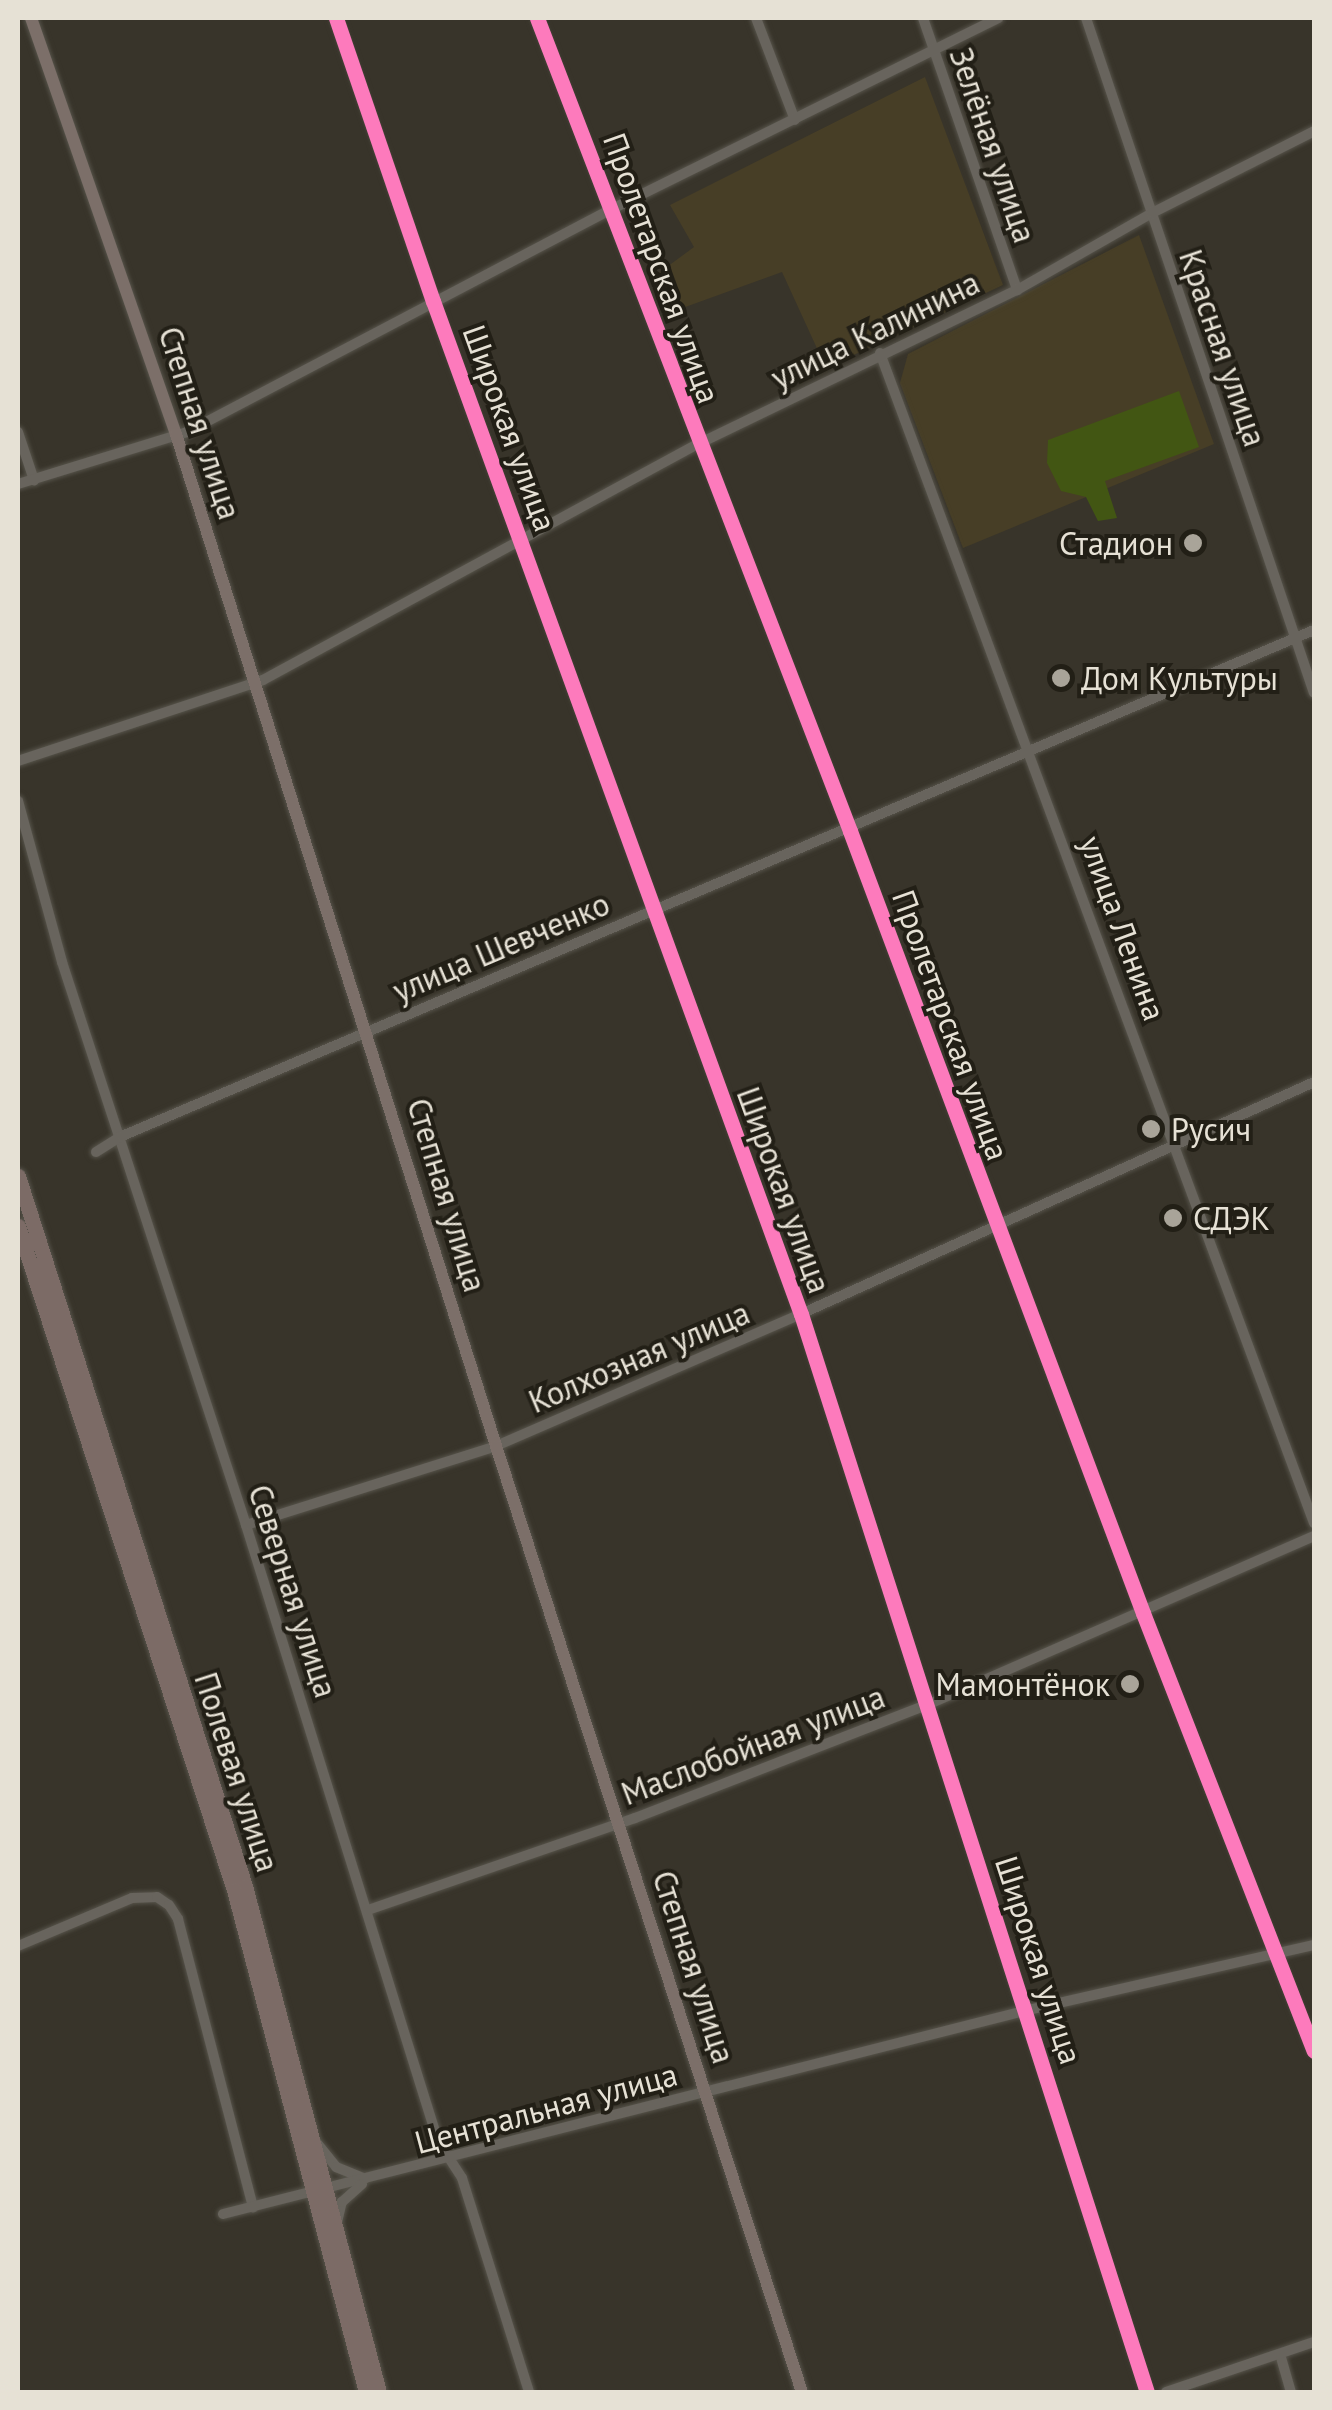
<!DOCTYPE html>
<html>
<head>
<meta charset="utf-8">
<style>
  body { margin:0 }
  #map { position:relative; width:1332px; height:2410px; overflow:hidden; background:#38342a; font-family:"PT Sans",sans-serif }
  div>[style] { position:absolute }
  .built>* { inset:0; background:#473e26 }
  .green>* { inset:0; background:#425613 }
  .roads { filter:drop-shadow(0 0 2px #56534a) drop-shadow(0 0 2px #56534a) }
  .minor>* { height:10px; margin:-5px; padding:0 5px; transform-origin:5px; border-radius:5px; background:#68645d }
  .major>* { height:12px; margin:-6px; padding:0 6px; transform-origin:6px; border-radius:6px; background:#7c6f69 }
  .highway>* { height:15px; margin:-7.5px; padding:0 7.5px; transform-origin:7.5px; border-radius:7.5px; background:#7c6b66 }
  .cycleway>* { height:15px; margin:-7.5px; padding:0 7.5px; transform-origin:7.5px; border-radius:7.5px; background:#fd7abc }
  .dots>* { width:28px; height:28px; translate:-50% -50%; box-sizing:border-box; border:5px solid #221f16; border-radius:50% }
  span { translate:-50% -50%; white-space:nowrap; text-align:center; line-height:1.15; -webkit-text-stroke:8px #221f16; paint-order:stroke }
  .street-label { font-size:32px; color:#e6e1d5 }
  .poi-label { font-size:32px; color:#e6e1d5 }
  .right { translate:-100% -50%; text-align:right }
  .left { translate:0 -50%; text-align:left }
  .frame { position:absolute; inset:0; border:20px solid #e6e1d5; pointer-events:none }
</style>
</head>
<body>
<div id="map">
  <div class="built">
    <i style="clip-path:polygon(925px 77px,1003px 285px,826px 368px,782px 272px,677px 310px,656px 275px,694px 247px,670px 205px)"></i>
    <i style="clip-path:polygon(1139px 235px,1214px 444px,963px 548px,900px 383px,908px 354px)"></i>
  </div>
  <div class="green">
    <i style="clip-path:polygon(1179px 391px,1199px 447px,1105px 481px,1117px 518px,1098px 521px,1086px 497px,1061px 491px,1047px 463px,1048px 440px)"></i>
  </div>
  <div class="roads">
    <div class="minor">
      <i style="left:336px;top:18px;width:299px;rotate:71.1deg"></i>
      <i style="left:433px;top:301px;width:1078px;rotate:70.04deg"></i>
      <i style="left:801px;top:1314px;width:1132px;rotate:72.21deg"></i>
      <i style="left:537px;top:18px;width:871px;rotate:68.94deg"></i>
      <i style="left:850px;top:831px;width:835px;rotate:69.46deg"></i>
      <i style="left:1143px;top:1613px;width:470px;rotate:68.7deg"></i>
      <i style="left:756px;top:18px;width:109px;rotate:69.1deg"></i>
      <i style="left:923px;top:18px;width:288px;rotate:70.9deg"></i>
      <i style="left:1086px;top:18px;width:712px;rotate:71.34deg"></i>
      <i style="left:880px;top:353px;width:1248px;rotate:69.65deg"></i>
      <i style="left:18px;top:432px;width:51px;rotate:71.6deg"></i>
      <i style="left:18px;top:484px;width:177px;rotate:-17.1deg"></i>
      <i style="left:187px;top:432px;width:480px;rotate:-27.7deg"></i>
      <i style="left:612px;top:209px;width:431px;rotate:-26.3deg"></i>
      <i style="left:18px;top:761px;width:258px;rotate:-18.3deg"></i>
      <i style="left:263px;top:680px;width:495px;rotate:-28.5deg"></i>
      <i style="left:698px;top:444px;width:354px;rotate:-25.8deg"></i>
      <i style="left:1017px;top:290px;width:155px;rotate:-29.7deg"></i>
      <i style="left:1152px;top:213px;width:182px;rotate:-26.8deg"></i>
      <i style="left:18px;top:801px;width:167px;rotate:74.7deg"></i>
      <i style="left:62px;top:962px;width:592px;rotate:71.9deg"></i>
      <i style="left:246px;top:1525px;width:645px;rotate:72.69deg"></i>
      <i style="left:438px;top:2141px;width:44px;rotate:57deg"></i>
      <i style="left:462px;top:2178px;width:224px;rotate:72.6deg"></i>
      <i style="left:96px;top:1152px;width:31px;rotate:-32deg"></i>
      <i style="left:122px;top:1136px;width:1295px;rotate:-23deg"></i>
      <i style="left:246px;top:1525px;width:262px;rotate:-17.5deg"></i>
      <i style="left:496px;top:1446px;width:332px;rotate:-23.4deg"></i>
      <i style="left:801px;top:1314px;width:563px;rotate:-24.33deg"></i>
      <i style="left:368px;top:1910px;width:282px;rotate:-19deg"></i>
      <i style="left:635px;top:1818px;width:313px;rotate:-21.2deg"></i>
      <i style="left:927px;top:1705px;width:422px;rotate:-23.6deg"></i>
      <i style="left:18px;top:1946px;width:124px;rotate:-22.8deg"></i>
      <i style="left:132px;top:1898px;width:25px;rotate:-2deg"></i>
      <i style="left:157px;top:1897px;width:14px;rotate:34deg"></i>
      <i style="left:169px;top:1905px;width:17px;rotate:57deg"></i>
      <i style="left:178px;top:1919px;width:298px;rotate:75.4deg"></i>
      <i style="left:316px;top:2142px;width:32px;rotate:51deg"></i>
      <i style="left:336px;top:2167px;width:31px;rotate:22deg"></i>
      <i style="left:223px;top:2214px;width:830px;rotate:-14.22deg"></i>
      <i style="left:1028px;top:2010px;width:293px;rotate:-12.8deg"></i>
      <i style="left:336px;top:2227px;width:26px;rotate:-77deg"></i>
      <i style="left:342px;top:2202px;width:27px;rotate:-42deg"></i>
      <i style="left:1280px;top:2354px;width:40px;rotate:74deg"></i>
      <i style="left:1166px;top:2392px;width:156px;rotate:-18.7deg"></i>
    </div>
    <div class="major">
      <i style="left:31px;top:18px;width:441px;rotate:70.8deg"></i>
      <i style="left:176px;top:434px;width:1061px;rotate:72.45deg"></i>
      <i style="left:496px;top:1446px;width:994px;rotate:72.08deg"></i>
    </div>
    <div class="highway">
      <i style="left:18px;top:1176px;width:745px;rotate:72.27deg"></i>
      <i style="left:245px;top:1886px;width:523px;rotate:75.17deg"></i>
      <i style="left:18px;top:1226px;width:698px;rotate:71.98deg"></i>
      <i style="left:234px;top:1890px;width:519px;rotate:75.27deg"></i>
    </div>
  </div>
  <div class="cycleway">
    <i style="left:336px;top:18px;width:299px;rotate:71.1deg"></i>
    <i style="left:433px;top:301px;width:1078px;rotate:70.04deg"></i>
    <i style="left:801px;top:1314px;width:1132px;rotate:72.21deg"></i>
    <i style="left:537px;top:18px;width:871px;rotate:68.94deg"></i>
    <i style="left:850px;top:831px;width:835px;rotate:69.46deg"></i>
    <i style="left:1143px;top:1613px;width:470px;rotate:68.7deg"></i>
  </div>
  <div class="dots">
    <i style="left:1193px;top:543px;background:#a9a499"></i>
    <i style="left:1061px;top:678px;background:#a9a499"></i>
    <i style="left:1151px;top:1129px;background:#a9a499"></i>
    <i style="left:1173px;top:1218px;background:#a9a499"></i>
    <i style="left:1130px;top:1684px;background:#a9a499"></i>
  </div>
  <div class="street-label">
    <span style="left:993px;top:145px;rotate:71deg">Зелёная улица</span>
    <span style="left:662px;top:268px;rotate:70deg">Пролетарская улица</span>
    <span style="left:875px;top:330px;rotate:-26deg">улица Калинина</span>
    <span style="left:1223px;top:348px;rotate:71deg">Красная улица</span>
    <span style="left:200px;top:423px;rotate:72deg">Степная улица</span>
    <span style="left:510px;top:428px;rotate:70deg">Широкая улица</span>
    <span style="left:1123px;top:928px;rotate:70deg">улица Ленина</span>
    <span style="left:501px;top:947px;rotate:-23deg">улица Шевченко</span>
    <span style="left:951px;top:1025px;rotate:70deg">Пролетарская улица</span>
    <span style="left:784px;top:1190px;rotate:70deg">Широкая улица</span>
    <span style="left:447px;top:1195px;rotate:73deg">Степная улица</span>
    <span style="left:639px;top:1357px;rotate:-23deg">Колхозная улица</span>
    <span style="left:293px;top:1591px;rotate:72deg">Северная улица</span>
    <span style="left:753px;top:1745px;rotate:-21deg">Маслобойная улица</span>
    <span style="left:237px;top:1772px;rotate:72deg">Полевая улица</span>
    <span style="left:1039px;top:1960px;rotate:72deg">Широкая улица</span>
    <span style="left:694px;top:1967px;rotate:72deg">Степная улица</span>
    <span style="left:546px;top:2108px;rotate:-15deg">Центральная улица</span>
  </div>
  <div class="poi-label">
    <span class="right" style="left:1173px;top:543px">Стадион</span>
    <span class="left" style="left:1081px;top:678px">Дом Культуры</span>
    <span class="left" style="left:1171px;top:1129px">Русич</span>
    <span class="left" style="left:1193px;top:1218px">СДЭК</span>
    <span class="right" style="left:1110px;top:1684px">Мамонтёнок</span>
  </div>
  <div class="frame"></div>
</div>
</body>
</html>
